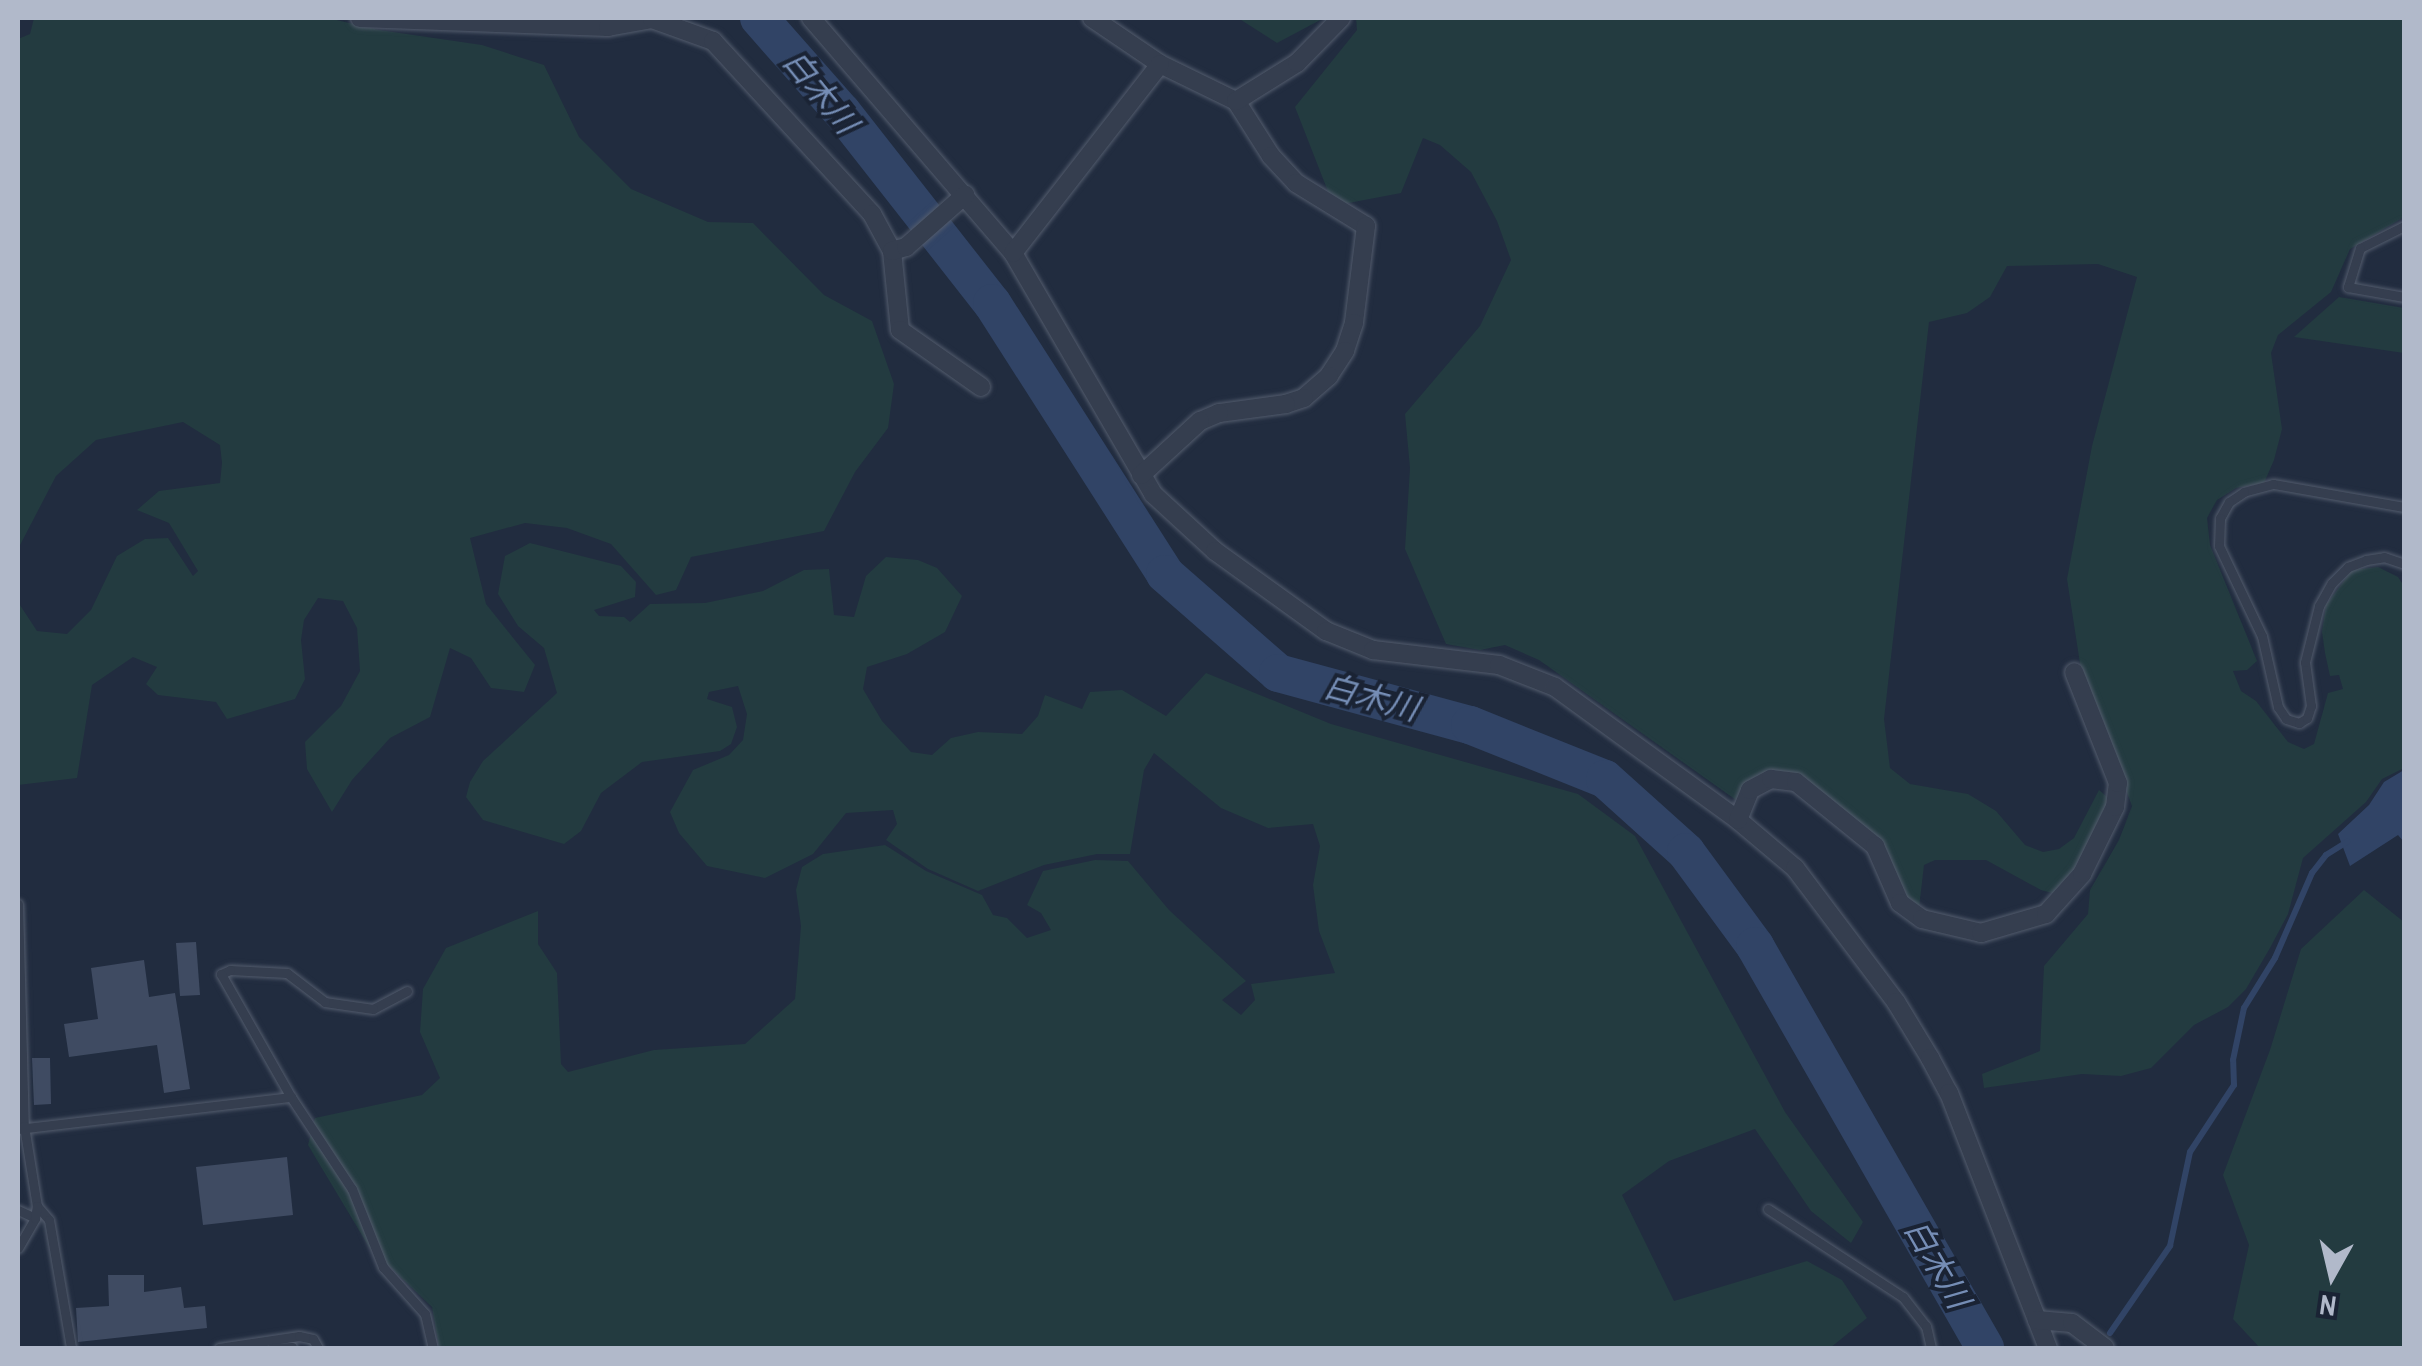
<!DOCTYPE html>
<html>
<head>
<meta charset="utf-8">
<style>
  body { margin:0 }
  #map { position:relative; width:2422px; height:1366px; overflow:hidden; background:#212c3f; font-family:"Archivo Narrow","Noto Sans JP",sans-serif }
  div>[style] { position:absolute }
  .green>* { inset:0; background:#233b40 }
  .water>* { inset:0; background:#314466 }
  .stream>* { height:6px; margin:-3px; padding:0 3px; transform-origin:3px; border-radius:3px; background:#314466 }
  .river>* { height:38px; margin:-19px; padding:0 19px; transform-origin:19px; border-radius:19px; background:#314466 }
  .building>* { inset:0; background:#3f4b62 }
  .roads { filter:drop-shadow(0 0 2px #535c6d) drop-shadow(0 0 2px #535c6d) }
  .service>* { height:9px; margin:-4.5px; padding:0 4.5px; transform-origin:4.5px; border-radius:4.5px; background:#353e4f }
  .minor>* { height:18px; margin:-9px; padding:0 9px; transform-origin:9px; border-radius:9px; background:#353e4f }
  span { translate:-50% -50%; white-space:nowrap; text-align:center; line-height:1.15; -webkit-text-stroke:8px #1a2334; paint-order:stroke }
  .water-label { font-size:32px; color:#758db5; font-style:italic }
  .frame { position:absolute; inset:0; border:20px solid #b1b9ca; pointer-events:none }
  .north { position:absolute; left:2282px; top:1226px; width:100px; height:100px; -webkit-text-stroke:8px #1a2334; paint-order:stroke; rotate:188deg; font-size:28px; font-weight:700; line-height:40px; text-align:center; color:#b1b9ca }
  .north::after { content:''; display:block; margin:auto; width:35px; height:45px; background:#b1b9ca; clip-path:polygon(50% 0,100% 100%,50% 72%,0 100%) }
</style>
</head>
<body>
<div id="map">
  <div class="green">
    <i style="clip-path:polygon(34px 18px,328px 18px,379px 30px,482px 45px,544px 65px,579px 137px,631px 189px,708px 222px,753px 223px,824px 295px,872px 321px,894px 384px,888px 428px,855px 472px,824px 531px,691px 557px,676px 590px,656px 595px,611px 544px,567px 528px,525px 523px,470px 538px,486px 604px,535px 665px,524px 692px,491px 688px,471px 658px,450px 648px,430px 717px,390px 738px,352px 780px,332px 812px,307px 769px,305px 742px,341px 706px,360px 671px,357px 628px,343px 601px,318px 598px,304px 620px,301px 640px,305px 679px,295px 699px,227px 719px,216px 702px,158px 695px,146px 684px,157px 667px,133px 657px,92px 685px,77px 778px,18px 785px,18px 602px,37px 631px,67px 634px,91px 610px,117px 556px,145px 539px,168px 538px,193px 576px,198px 571px,169px 523px,137px 510px,159px 491px,220px 483px,222px 463px,220px 445px,183px 422px,96px 440px,56px 476px,18px 549px,18px 39px,30px 34px)"></i>
    <i style="clip-path:polygon(1238px 18px,1324px 18px,1277px 43px)"></i>
    <i style="clip-path:polygon(1356px 18px,2404px 18px,2404px 217px,2350px 249px,2331px 292px,2278px 335px,2271px 353px,2282px 429px,2274px 460px,2264px 483px,2236px 488px,2217px 500px,2207px 518px,2210px 545px,2257px 661px,2247px 670px,2233px 671px,2241px 691px,2256px 701px,2288px 742px,2304px 749px,2314px 744px,2328px 693px,2343px 689px,2339px 675px,2330px 676px,2325px 653px,2322px 632px,2326px 605px,2352px 570px,2378px 567px,2398px 577px,2404px 586px,2404px 768px,2382px 779px,2366px 802px,2303px 858px,2288px 914px,2270px 948px,2246px 989px,2228px 1007px,2194px 1025px,2151px 1068px,2121px 1076px,2082px 1074px,1984px 1088px,1982px 1074px,2040px 1051px,2044px 966px,2088px 914px,2090px 890px,2119px 840px,2132px 806px,2081px 670px,2067px 579px,2092px 446px,2137px 277px,2098px 264px,2007px 266px,1990px 297px,1967px 313px,1929px 322px,1884px 719px,1890px 768px,1910px 784px,1968px 794px,1996px 811px,2025px 845px,2043px 852px,2059px 849px,2074px 838px,2099px 790px,2113px 802px,2070px 898px,2041px 890px,1986px 860px,1935px 860px,1924px 865px,1919px 908px,1901px 897px,1887px 855px,1795px 776px,1746px 785px,1736px 800px,1539px 660px,1505px 645px,1480px 650px,1446px 644px,1405px 549px,1410px 468px,1405px 414px,1480px 326px,1511px 260px,1497px 221px,1471px 172px,1440px 145px,1423px 138px,1401px 193px,1338px 205px,1329px 194px,1295px 107px,1357px 30px)"></i>
    <i style="clip-path:polygon(2339px 297px,2404px 308px,2404px 353px,2294px 337px)"></i>
    <i style="clip-path:polygon(530px 543px,621px 566px,636px 582px,635px 597px,594px 610px,599px 616px,624px 617px,630px 622px,650px 604px,705px 603px,763px 591px,804px 570px,829px 569px,834px 615px,854px 617px,866px 576px,886px 557px,918px 560px,937px 568px,962px 596px,945px 632px,907px 654px,867px 667px,863px 689px,882px 721px,911px 752px,932px 755px,951px 738px,978px 732px,1022px 734px,1038px 716px,1045px 695px,1082px 709px,1090px 692px,1122px 690px,1166px 716px,1206px 673px,1331px 724px,1578px 794px,1635px 836px,1785px 1112px,1863px 1222px,1851px 1243px,1811px 1211px,1755px 1129px,1669px 1161px,1622px 1195px,1674px 1301px,1807px 1261px,1842px 1280px,1867px 1318px,1830px 1348px,439px 1348px,432px 1307px,369px 1247px,308px 1145px,315px 1118px,422px 1095px,440px 1078px,420px 1032px,423px 989px,446px 948px,538px 911px,538px 944px,557px 973px,561px 1064px,568px 1072px,654px 1050px,745px 1044px,795px 999px,801px 926px,796px 890px,802px 867px,823px 854px,885px 845px,926px 871px,982px 895px,993px 915px,1007px 918px,1027px 938px,1051px 930px,1041px 913px,1027px 905px,1043px 871px,1095px 860px,1128px 861px,1169px 910px,1246px 981px,1222px 1000px,1241px 1015px,1255px 1000px,1251px 984px,1335px 973px,1319px 931px,1313px 885px,1320px 846px,1313px 824px,1268px 828px,1221px 808px,1154px 753px,1144px 770px,1130px 854px,1097px 854px,1044px 865px,978px 891px,928px 869px,886px 840px,897px 824px,893px 810px,846px 813px,813px 854px,765px 878px,707px 866px,679px 833px,670px 812px,693px 770px,729px 755px,743px 740px,747px 714px,738px 686px,709px 692px,707px 699px,732px 707px,737px 727px,731px 744px,720px 751px,642px 762px,601px 793px,581px 831px,564px 844px,483px 820px,466px 797px,470px 782px,483px 761px,557px 693px,544px 648px,518px 626px,498px 594px,505px 556px)"></i>
    <i style="clip-path:polygon(2364px 890px,2404px 922px,2404px 1348px,2260px 1348px,2233px 1319px,2249px 1245px,2223px 1175px,2270px 1050px,2301px 949px)"></i>
  </div>
  <div class="water">
    <i style="clip-path:polygon(2404px 770px,2404px 842px,2398px 835px,2350px 866px,2338px 834px,2369px 805px,2384px 782px)"></i>
  </div>
  <div class="stream">
    <i style="left:2110px;top:1333px;width:106px;rotate:-55.4deg"></i>
    <i style="left:2170px;top:1246px;width:96px;rotate:-78deg"></i>
    <i style="left:2190px;top:1152px;width:80px;rotate:-56.7deg"></i>
    <i style="left:2234px;top:1085px;width:25px;rotate:-92deg"></i>
    <i style="left:2233px;top:1060px;width:53px;rotate:-78.1deg"></i>
    <i style="left:2244px;top:1008px;width:59px;rotate:-58.2deg"></i>
    <i style="left:2275px;top:958px;width:93px;rotate:-66.5deg"></i>
    <i style="left:2312px;top:873px;width:23px;rotate:-52deg"></i>
    <i style="left:2326px;top:855px;width:25px;rotate:-32deg"></i>
  </div>
  <div class="river">
    <i style="left:759px;top:18px;width:125px;rotate:48.6deg"></i>
    <i style="left:842px;top:112px;width:243px;rotate:51.9deg"></i>
    <i style="left:992px;top:303px;width:322px;rotate:57.4deg"></i>
    <i style="left:1165px;top:574px;width:150px;rotate:41.2deg"></i>
    <i style="left:1278px;top:673px;width:199px;rotate:15.2deg"></i>
    <i style="left:1470px;top:725px;width:145px;rotate:21.8deg"></i>
    <i style="left:1605px;top:779px;width:109px;rotate:42deg"></i>
    <i style="left:1686px;top:852px;width:117px;rotate:53.7deg"></i>
    <i style="left:1755px;top:946px;width:463px;rotate:60.2deg"></i>
  </div>
  <div class="building">
    <i style="clip-path:polygon(196px 942px,200px 995px,180px 996px,176px 943px)"></i>
    <i style="clip-path:polygon(144px 960px,149px 997px,175px 993px,190px 1089px,164px 1093px,157px 1045px,69px 1057px,64px 1024px,98px 1019px,91px 968px)"></i>
    <i style="clip-path:polygon(32px 1058px,50px 1058px,51px 1104px,34px 1105px)"></i>
    <i style="clip-path:polygon(287px 1157px,293px 1215px,203px 1225px,196px 1167px)"></i>
    <i style="clip-path:polygon(108px 1275px,144px 1275px,144px 1292px,181px 1287px,184px 1308px,205px 1306px,207px 1328px,78px 1342px,76px 1308px,109px 1306px)"></i>
  </div>
  <div class="roads">
    <div class="service">
      <i style="left:2404px;top:226px;width:49px;rotate:153.4deg"></i>
      <i style="left:2360px;top:248px;width:41px;rotate:107.1deg"></i>
      <i style="left:2348px;top:287px;width:57px;rotate:10.1deg"></i>
      <i style="left:2404px;top:507px;width:133px;rotate:-170deg"></i>
      <i style="left:2273px;top:484px;width:30px;rotate:165deg"></i>
      <i style="left:2244px;top:492px;width:18px;rotate:146deg"></i>
      <i style="left:2229px;top:502px;width:18px;rotate:119deg"></i>
      <i style="left:2220px;top:518px;width:28px;rotate:92deg"></i>
      <i style="left:2219px;top:546px;width:100px;rotate:64.5deg"></i>
      <i style="left:2262px;top:636px;width:73px;rotate:77.3deg"></i>
      <i style="left:2278px;top:707px;width:14px;rotate:56deg"></i>
      <i style="left:2286px;top:719px;width:14px;rotate:17deg"></i>
      <i style="left:2299px;top:723px;width:9px;rotate:-32deg"></i>
      <i style="left:2307px;top:718px;width:13px;rotate:-72deg"></i>
      <i style="left:2311px;top:706px;width:44px;rotate:-97.8deg"></i>
      <i style="left:2305px;top:662px;width:58px;rotate:-76deg"></i>
      <i style="left:2319px;top:606px;width:26px;rotate:-61deg"></i>
      <i style="left:2332px;top:583px;width:23px;rotate:-45deg"></i>
      <i style="left:2348px;top:567px;width:19px;rotate:-21deg"></i>
      <i style="left:2366px;top:560px;width:18px;rotate:-9deg"></i>
      <i style="left:2384px;top:557px;width:21px;rotate:19deg"></i>
      <i style="left:18px;top:904px;width:222px;rotate:88.5deg"></i>
      <i style="left:24px;top:1126px;width:81px;rotate:80.8deg"></i>
      <i style="left:37px;top:1206px;width:18px;rotate:49deg"></i>
      <i style="left:49px;top:1220px;width:130px;rotate:80.2deg"></i>
      <i style="left:407px;top:991px;width:38px;rotate:152deg"></i>
      <i style="left:373px;top:1009px;width:49px;rotate:-171.7deg"></i>
      <i style="left:325px;top:1002px;width:48px;rotate:-142.7deg"></i>
      <i style="left:287px;top:973px;width:57px;rotate:-177deg"></i>
      <i style="left:230px;top:970px;width:10px;rotate:156deg"></i>
      <i style="left:221px;top:974px;width:142px;rotate:60.4deg"></i>
      <i style="left:291px;top:1097px;width:110px;rotate:56.5deg"></i>
      <i style="left:352px;top:1189px;width:84px;rotate:68.3deg"></i>
      <i style="left:383px;top:1267px;width:63px;rotate:48.2deg"></i>
      <i style="left:425px;top:1314px;width:35px;rotate:77deg"></i>
      <i style="left:18px;top:1129px;width:275px;rotate:-6.7deg"></i>
      <i style="left:1768px;top:1209px;width:161px;rotate:33.1deg"></i>
      <i style="left:1903px;top:1297px;width:37px;rotate:52deg"></i>
      <i style="left:1926px;top:1326px;width:23px;rotate:77deg"></i>
      <i style="left:18px;top:1210px;width:19px;rotate:25deg"></i>
      <i style="left:18px;top:1248px;width:34px;rotate:-60deg"></i>
      <i style="left:35px;top:1218px;width:12px;rotate:-81deg"></i>
      <i style="left:219px;top:1348px;width:81px;rotate:-8.5deg"></i>
      <i style="left:299px;top:1336px;width:14px;rotate:12deg"></i>
      <i style="left:313px;top:1339px;width:10px;rotate:61deg"></i>
      <i style="left:272px;top:1348px;width:20px;rotate:-3deg"></i>
    </div>
    <div class="minor">
      <i style="left:360px;top:18px;width:248px;rotate:2.1deg"></i>
      <i style="left:608px;top:27px;width:45px;rotate:-10.3deg"></i>
      <i style="left:652px;top:19px;width:65px;rotate:19.8deg"></i>
      <i style="left:713px;top:41px;width:235px;rotate:47.4deg"></i>
      <i style="left:872px;top:214px;width:42px;rotate:61.6deg"></i>
      <i style="left:892px;top:251px;width:79px;rotate:84.2deg"></i>
      <i style="left:900px;top:330px;width:99px;rotate:35.1deg"></i>
      <i style="left:811px;top:18px;width:310px;rotate:49.3deg"></i>
      <i style="left:1013px;top:253px;width:279px;rotate:59.8deg"></i>
      <i style="left:1153px;top:494px;width:84px;rotate:42.6deg"></i>
      <i style="left:1215px;top:551px;width:137px;rotate:35.8deg"></i>
      <i style="left:1326px;top:631px;width:51px;rotate:22deg"></i>
      <i style="left:1373px;top:650px;width:127px;rotate:6.8deg"></i>
      <i style="left:1499px;top:665px;width:60px;rotate:21.4deg"></i>
      <i style="left:1555px;top:687px;width:226px;rotate:36deg"></i>
      <i style="left:1738px;top:820px;width:75px;rotate:40.1deg"></i>
      <i style="left:1795px;top:868px;width:168px;rotate:53deg"></i>
      <i style="left:1896px;top:1002px;width:66px;rotate:58.7deg"></i>
      <i style="left:1930px;top:1058px;width:40px;rotate:62deg"></i>
      <i style="left:1949px;top:1093px;width:274px;rotate:68.8deg"></i>
      <i style="left:1092px;top:18px;width:82px;rotate:34.1deg"></i>
      <i style="left:1160px;top:64px;width:85px;rotate:26deg"></i>
      <i style="left:1236px;top:101px;width:65px;rotate:57.5deg"></i>
      <i style="left:1271px;top:156px;width:37px;rotate:47deg"></i>
      <i style="left:1296px;top:183px;width:82px;rotate:31.6deg"></i>
      <i style="left:1366px;top:226px;width:98px;rotate:97.1deg"></i>
      <i style="left:1354px;top:323px;width:29px;rotate:108deg"></i>
      <i style="left:1345px;top:351px;width:30px;rotate:123deg"></i>
      <i style="left:1329px;top:376px;width:33px;rotate:139deg"></i>
      <i style="left:1304px;top:398px;width:19px;rotate:162deg"></i>
      <i style="left:1286px;top:404px;width:68px;rotate:172.3deg"></i>
      <i style="left:1219px;top:413px;width:21px;rotate:157deg"></i>
      <i style="left:1200px;top:421px;width:80px;rotate:137.5deg"></i>
      <i style="left:1236px;top:101px;width:72px;rotate:-31.9deg"></i>
      <i style="left:1297px;top:63px;width:63px;rotate:-45.6deg"></i>
      <i style="left:892px;top:251px;width:15px;rotate:-16deg"></i>
      <i style="left:906px;top:247px;width:79px;rotate:-41.4deg"></i>
      <i style="left:1013px;top:253px;width:239px;rotate:-52.1deg"></i>
      <i style="left:1738px;top:820px;width:32px;rotate:-68deg"></i>
      <i style="left:1750px;top:790px;width:24px;rotate:-28deg"></i>
      <i style="left:1771px;top:779px;width:25px;rotate:7deg"></i>
      <i style="left:1796px;top:782px;width:102px;rotate:39deg"></i>
      <i style="left:1875px;top:846px;width:62px;rotate:66.3deg"></i>
      <i style="left:1900px;top:903px;width:27px;rotate:36deg"></i>
      <i style="left:1922px;top:919px;width:61px;rotate:13.3deg"></i>
      <i style="left:1981px;top:933px;width:68px;rotate:-16.3deg"></i>
      <i style="left:2046px;top:914px;width:54px;rotate:-48deg"></i>
      <i style="left:2082px;top:874px;width:75px;rotate:-63.8deg"></i>
      <i style="left:2115px;top:807px;width:24px;rotate:-83deg"></i>
      <i style="left:2118px;top:783px;width:119px;rotate:-111.6deg"></i>
      <i style="left:2037px;top:1320px;width:35px;rotate:5deg"></i>
      <i style="left:2072px;top:1323px;width:41px;rotate:37.1deg"></i>
    </div>
  </div>
  <div class="water-label">
    <span style="left:820px;top:92px;rotate:51deg">白木川</span>
    <span style="left:1371px;top:698px;rotate:15deg">白木川</span>
    <span style="left:1937px;top:1264px;rotate:60deg">白木川</span>
  </div>
  <div class="frame"></div>
  <div class="north">N</div>
</div>
</body>
</html>
